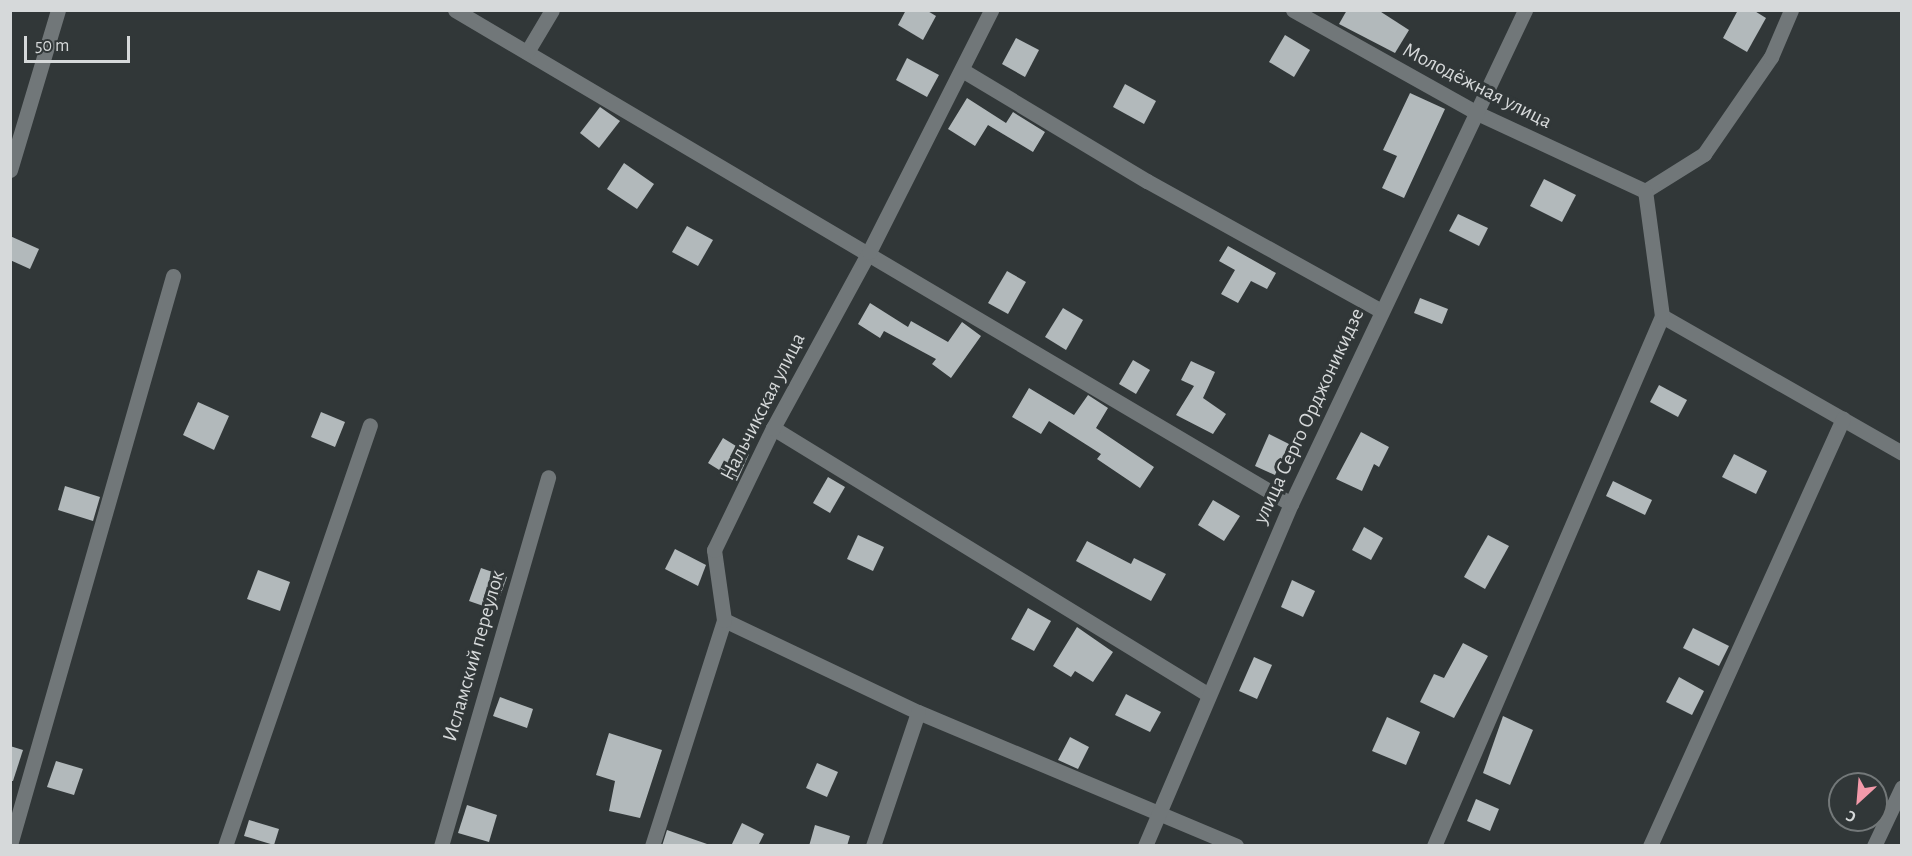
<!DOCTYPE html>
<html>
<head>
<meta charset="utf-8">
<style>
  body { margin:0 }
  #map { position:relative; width:1912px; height:856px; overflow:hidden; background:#313738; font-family:"Alegreya Sans",sans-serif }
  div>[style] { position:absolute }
  .building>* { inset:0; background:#b2b9bb }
  .minor>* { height:15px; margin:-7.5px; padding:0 7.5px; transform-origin:7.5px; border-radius:7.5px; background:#717779 }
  span { translate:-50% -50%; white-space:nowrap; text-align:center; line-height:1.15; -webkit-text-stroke:6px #313738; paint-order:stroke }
  .street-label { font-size:21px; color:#d6d9da }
  .frame { position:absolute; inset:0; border:12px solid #d6d9da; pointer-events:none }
  .north { position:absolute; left:1828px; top:772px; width:60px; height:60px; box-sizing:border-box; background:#313738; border:2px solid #737879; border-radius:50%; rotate:206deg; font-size:16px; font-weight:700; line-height:24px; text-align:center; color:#d6d9da }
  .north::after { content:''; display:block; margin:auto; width:21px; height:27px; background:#f39aaa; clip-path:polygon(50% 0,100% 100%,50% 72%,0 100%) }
  .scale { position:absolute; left:24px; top:36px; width:106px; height:27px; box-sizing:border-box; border:3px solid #d6d9da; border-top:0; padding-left:8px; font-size:18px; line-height:21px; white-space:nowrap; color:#d6d9da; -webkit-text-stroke:4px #313738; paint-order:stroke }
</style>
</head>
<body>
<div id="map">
  <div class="building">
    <i style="clip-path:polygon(906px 10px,926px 10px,936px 16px,923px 40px,898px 25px)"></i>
    <i style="clip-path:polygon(1347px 10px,1378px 10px,1409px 30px,1395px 53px,1339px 24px)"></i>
    <i style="clip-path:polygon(1738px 10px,1753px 10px,1766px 18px,1747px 52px,1723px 38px)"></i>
    <i style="clip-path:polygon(1285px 35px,1310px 50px,1294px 77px,1269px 62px)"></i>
    <i style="clip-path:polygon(1016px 38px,1039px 50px,1025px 77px,1002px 64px)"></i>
    <i style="clip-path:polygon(907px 58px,939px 75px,927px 97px,896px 80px)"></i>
    <i style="clip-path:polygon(1125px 84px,1156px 101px,1144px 124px,1113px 107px)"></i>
    <i style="clip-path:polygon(1410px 93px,1445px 109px,1404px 198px,1382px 188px,1397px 156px,1383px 150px)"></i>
    <i style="clip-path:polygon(967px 98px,1006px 123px,1013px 112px,1045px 132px,1033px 152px,988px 125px,975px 146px,948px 129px)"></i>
    <i style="clip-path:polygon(600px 107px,620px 121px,599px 148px,580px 133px)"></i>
    <i style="clip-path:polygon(624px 163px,654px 184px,637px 209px,607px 189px)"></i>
    <i style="clip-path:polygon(1544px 179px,1576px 195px,1562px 222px,1530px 206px)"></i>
    <i style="clip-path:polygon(1458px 214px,1488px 228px,1479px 246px,1449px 231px)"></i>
    <i style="clip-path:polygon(687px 226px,713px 240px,698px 266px,672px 252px)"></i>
    <i style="clip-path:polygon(10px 236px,39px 249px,30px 269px,10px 260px)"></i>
    <i style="clip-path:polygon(1228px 246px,1276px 273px,1267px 289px,1251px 281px,1238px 303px,1221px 294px,1235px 270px,1219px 261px)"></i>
    <i style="clip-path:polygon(1007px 271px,1026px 282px,1008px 314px,988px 303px)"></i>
    <i style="clip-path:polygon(1420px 298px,1448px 309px,1442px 324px,1414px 313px)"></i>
    <i style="clip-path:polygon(870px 303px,908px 327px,911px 321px,948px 342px,962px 322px,981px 336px,951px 378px,932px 364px,936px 359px,884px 331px,880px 338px,858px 324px)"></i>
    <i style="clip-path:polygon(1063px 308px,1083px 320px,1066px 350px,1045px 337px)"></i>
    <i style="clip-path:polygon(1133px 360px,1150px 370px,1136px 394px,1119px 384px)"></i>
    <i style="clip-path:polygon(1191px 361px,1215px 372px,1203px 398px,1226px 414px,1213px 434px,1176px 415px,1194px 386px,1181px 380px)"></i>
    <i style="clip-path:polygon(1659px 385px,1687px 400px,1678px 417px,1650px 402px)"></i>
    <i style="clip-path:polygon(1029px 388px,1074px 415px,1088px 395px,1108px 408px,1096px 428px,1154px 467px,1140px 488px,1097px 459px,1101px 454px,1049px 421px,1041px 434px,1012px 417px)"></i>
    <i style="clip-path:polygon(198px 402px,229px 416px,214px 450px,183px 435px)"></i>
    <i style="clip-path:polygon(321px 412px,345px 422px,335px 447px,311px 437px)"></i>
    <i style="clip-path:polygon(1361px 432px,1389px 447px,1379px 467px,1374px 464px,1362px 491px,1336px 479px)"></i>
    <i style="clip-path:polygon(1269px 434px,1289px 444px,1275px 475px,1255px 466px)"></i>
    <i style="clip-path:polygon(723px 438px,749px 454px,737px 481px,708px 463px)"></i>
    <i style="clip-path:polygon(1734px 454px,1767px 471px,1756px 494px,1722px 477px)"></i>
    <i style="clip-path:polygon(828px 477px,845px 487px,830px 513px,813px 503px)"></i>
    <i style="clip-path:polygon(1613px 481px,1652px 500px,1645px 515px,1606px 496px)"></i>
    <i style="clip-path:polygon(65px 486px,100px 497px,93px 521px,58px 510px)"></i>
    <i style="clip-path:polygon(1213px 500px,1240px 516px,1224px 541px,1198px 525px)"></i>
    <i style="clip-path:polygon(1364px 527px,1383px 538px,1371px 560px,1352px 550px)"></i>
    <i style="clip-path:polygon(858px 535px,884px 547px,873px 571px,847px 559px)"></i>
    <i style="clip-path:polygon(1488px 535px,1509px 546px,1485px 589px,1464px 577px)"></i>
    <i style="clip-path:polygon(1087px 541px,1131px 564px,1134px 558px,1166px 574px,1151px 601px,1076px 561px)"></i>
    <i style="clip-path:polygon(675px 549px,706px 565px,698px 586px,665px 569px)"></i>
    <i style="clip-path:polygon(481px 568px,507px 577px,495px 610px,469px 601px)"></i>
    <i style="clip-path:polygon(258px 570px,290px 582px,280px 611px,247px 599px)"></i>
    <i style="clip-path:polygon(1292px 580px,1315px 591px,1303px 617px,1281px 607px)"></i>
    <i style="clip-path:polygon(1028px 608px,1051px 621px,1034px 651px,1011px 639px)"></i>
    <i style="clip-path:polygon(1077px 627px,1113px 652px,1093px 682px,1075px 671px,1071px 677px,1053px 666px)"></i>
    <i style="clip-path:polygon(1693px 628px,1729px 646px,1719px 666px,1683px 648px)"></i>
    <i style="clip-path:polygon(1463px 643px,1488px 656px,1454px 718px,1420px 702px,1434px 674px,1444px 678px)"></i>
    <i style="clip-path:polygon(1254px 657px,1272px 665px,1257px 699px,1239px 691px)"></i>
    <i style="clip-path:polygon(1679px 677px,1704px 691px,1692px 715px,1666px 702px)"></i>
    <i style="clip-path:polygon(1126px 694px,1161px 712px,1150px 732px,1115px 715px)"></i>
    <i style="clip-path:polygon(500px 697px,533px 709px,527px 728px,493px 716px)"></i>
    <i style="clip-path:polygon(1503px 716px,1533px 730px,1510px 785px,1483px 773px)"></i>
    <i style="clip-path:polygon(1387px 717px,1420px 732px,1406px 765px,1372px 751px)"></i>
    <i style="clip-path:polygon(609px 733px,662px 750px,640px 818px,609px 811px,615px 781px,596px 775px)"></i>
    <i style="clip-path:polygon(1070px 737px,1089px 747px,1078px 769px,1058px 760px)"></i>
    <i style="clip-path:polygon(10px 746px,23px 750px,13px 781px,10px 781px)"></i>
    <i style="clip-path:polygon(56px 761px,83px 769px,74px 795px,47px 787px)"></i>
    <i style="clip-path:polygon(817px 763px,838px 772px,827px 797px,806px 788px)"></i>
    <i style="clip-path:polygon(1476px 799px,1499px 809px,1490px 831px,1467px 821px)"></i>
    <i style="clip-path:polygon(467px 805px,497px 815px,489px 842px,458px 833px)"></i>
    <i style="clip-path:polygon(249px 820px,279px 829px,274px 845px,244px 836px)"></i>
    <i style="clip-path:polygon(742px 823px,764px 834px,758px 846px,731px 846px)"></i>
    <i style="clip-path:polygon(815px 825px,850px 836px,847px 846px,809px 846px)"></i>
    <i style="clip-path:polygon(667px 830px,707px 844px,707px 846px,662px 846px)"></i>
  </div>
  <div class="minor">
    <i style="left:455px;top:10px;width:971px;rotate:30.58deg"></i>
    <i style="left:1293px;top:10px;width:211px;rotate:29.2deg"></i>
    <i style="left:1477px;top:113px;width:185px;rotate:24.9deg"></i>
    <i style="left:527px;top:52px;width:49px;rotate:-59.2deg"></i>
    <i style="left:962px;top:70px;width:216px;rotate:31deg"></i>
    <i style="left:1147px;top:181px;width:266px;rotate:29deg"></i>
    <i style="left:10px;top:170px;width:167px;rotate:-73.3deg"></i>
    <i style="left:1645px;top:191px;width:70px;rotate:-32.1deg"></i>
    <i style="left:1704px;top:154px;width:118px;rotate:-55.4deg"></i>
    <i style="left:1771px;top:57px;width:51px;rotate:-66.9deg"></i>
    <i style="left:1662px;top:316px;width:276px;rotate:29.7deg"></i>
    <i style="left:773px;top:428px;width:509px;rotate:31.5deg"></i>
    <i style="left:724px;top:620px;width:215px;rotate:25.4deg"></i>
    <i style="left:918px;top:712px;width:345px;rotate:22.8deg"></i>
    <i style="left:10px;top:845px;width:592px;rotate:-74.01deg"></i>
    <i style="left:225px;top:846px;width:445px;rotate:-71deg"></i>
    <i style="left:441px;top:846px;width:384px;rotate:-73.8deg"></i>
    <i style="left:652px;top:846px;width:237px;rotate:-72.3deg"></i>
    <i style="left:724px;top:620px;width:71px;rotate:-98.1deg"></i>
    <i style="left:714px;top:550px;width:136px;rotate:-64.2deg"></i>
    <i style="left:773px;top:428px;width:200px;rotate:-61.4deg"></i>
    <i style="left:869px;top:252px;width:271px;rotate:-63.2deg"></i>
    <i style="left:873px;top:846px;width:141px;rotate:-71.4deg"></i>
    <i style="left:1145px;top:846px;width:372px;rotate:-66.9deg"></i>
    <i style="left:1291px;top:504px;width:547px;rotate:-64.65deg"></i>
    <i style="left:1434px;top:846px;width:577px;rotate:-66.72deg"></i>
    <i style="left:1662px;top:316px;width:126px;rotate:-97.7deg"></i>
    <i style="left:1650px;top:846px;width:469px;rotate:-65.7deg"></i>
    <i style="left:1874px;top:846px;width:65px;rotate:-64.6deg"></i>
  </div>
  <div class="street-label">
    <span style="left:1477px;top:86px;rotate:27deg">Молодёжная улица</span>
    <span style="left:763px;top:407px;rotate:-63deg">Нальчикская улица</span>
    <span style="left:1309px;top:416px;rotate:-65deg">улица Серго Орджоникидзе</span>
    <span style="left:474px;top:656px;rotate:-74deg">Исламский переулок</span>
  </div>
  <div class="frame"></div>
  <div class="north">С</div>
  <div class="scale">50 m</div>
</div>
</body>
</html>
